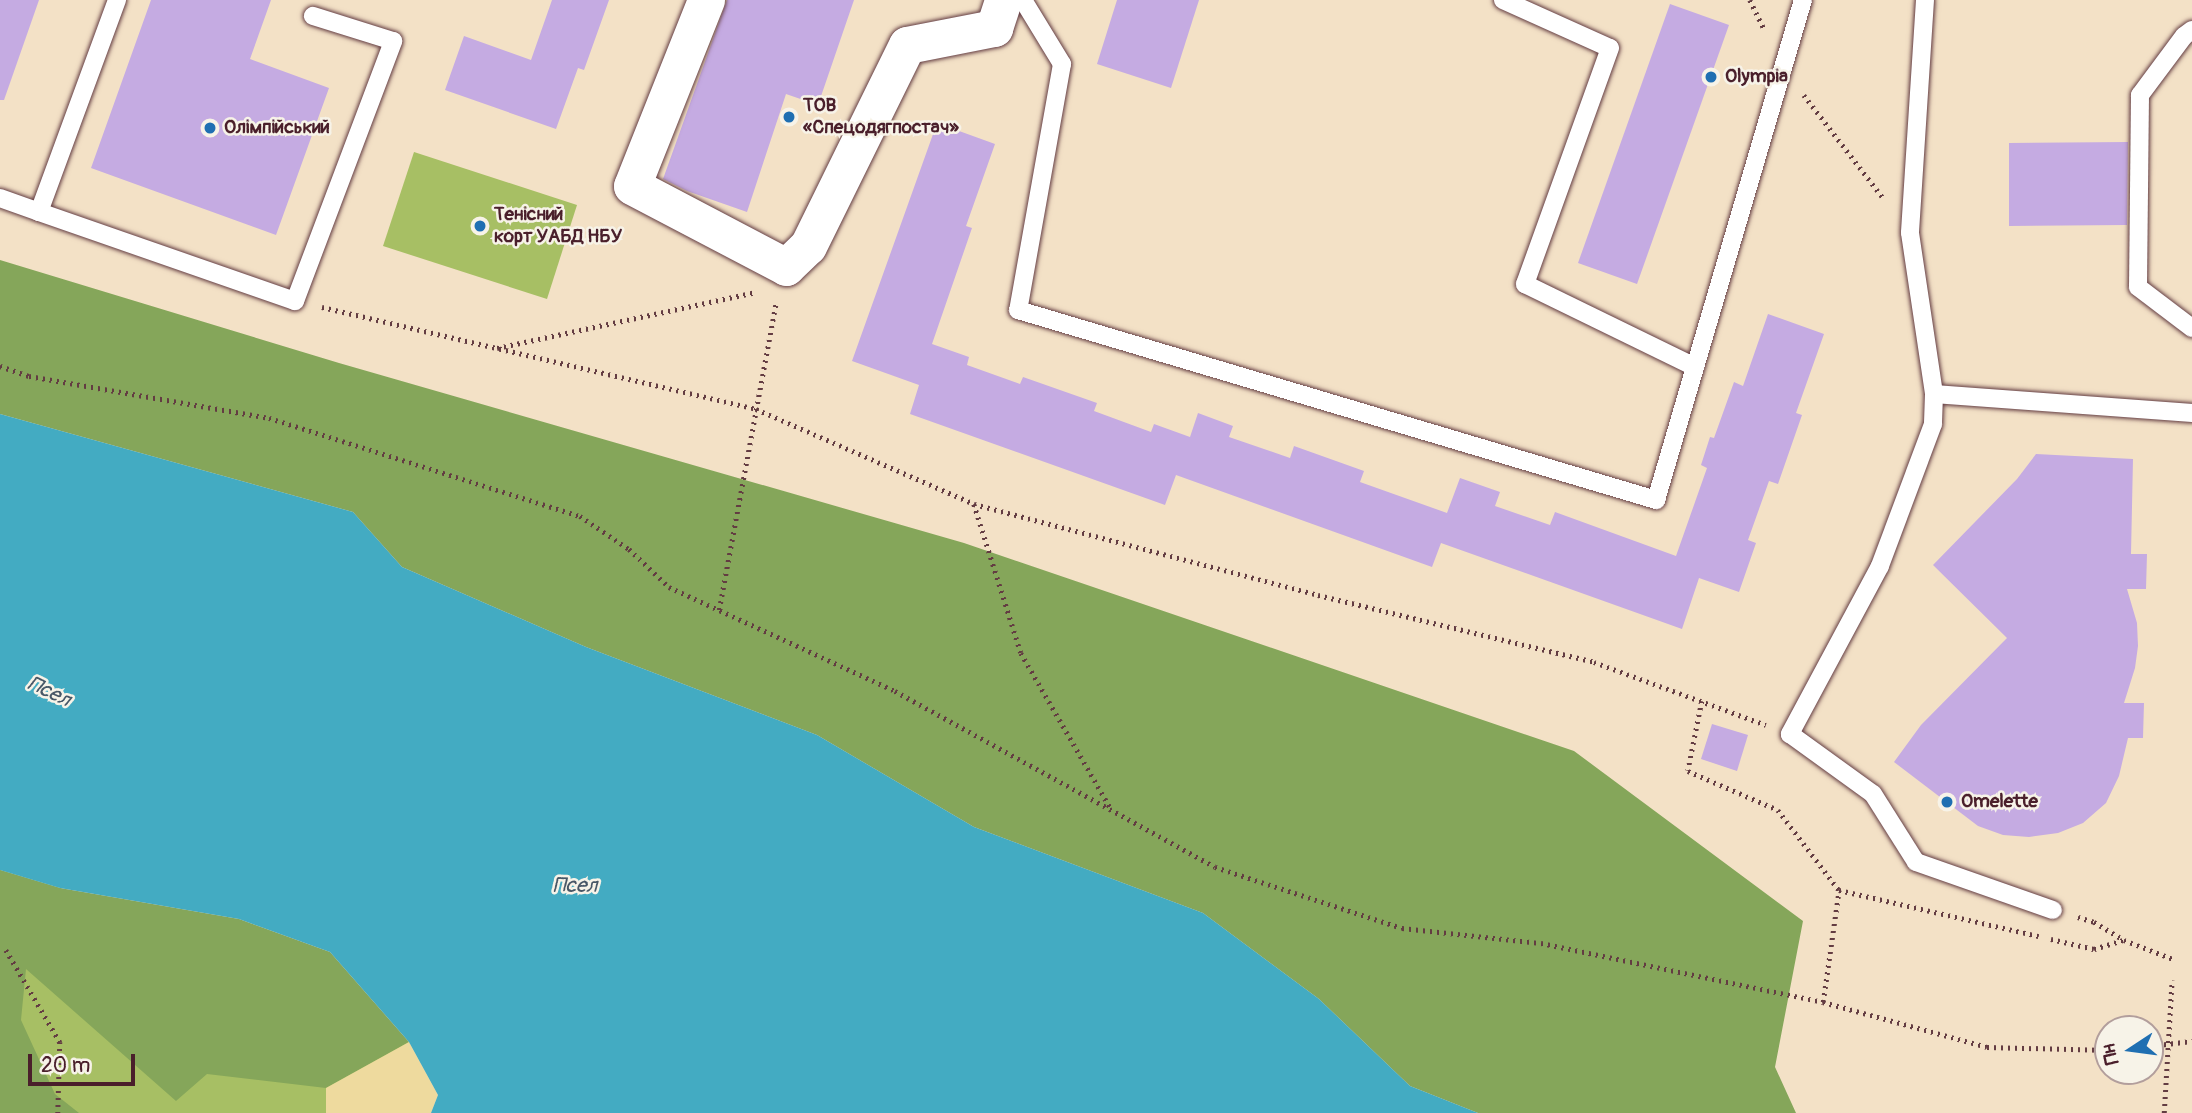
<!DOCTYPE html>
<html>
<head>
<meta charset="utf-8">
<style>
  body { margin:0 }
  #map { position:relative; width:2192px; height:1113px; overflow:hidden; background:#f3e1c6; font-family:Pangolin,sans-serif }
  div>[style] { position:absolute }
  .green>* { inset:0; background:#a7bf64 }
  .forest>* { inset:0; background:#85a65a }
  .sand>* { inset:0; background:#eeda9e }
  .water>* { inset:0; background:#43abc2 }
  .building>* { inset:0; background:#c5abe2 }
  .path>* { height:4.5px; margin-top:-2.25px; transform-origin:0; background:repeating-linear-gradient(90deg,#633c42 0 2px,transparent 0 7px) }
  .roads { filter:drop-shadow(0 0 2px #633c42) drop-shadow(0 0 2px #633c42) }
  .service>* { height:18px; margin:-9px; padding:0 9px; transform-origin:9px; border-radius:9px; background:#fff }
  .minor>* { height:37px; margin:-18.5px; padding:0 18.5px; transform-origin:18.5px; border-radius:18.5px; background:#fff }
  .path-bridge>* { height:4.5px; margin-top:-2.25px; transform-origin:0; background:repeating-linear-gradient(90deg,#633c42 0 2px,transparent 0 7px) }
  .dots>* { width:19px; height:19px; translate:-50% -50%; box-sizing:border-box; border:4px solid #f7f3e8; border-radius:50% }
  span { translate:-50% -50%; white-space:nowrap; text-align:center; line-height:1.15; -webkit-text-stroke:5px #f7f3e8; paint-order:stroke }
  .poi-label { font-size:19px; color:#4a1f2b; font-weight:700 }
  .left { translate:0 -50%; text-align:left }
  .water-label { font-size:21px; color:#475767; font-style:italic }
  .north { position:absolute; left:2094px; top:1015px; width:70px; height:70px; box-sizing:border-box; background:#f7f3e8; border:2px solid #b29e9c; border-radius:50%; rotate:257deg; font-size:19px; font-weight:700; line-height:28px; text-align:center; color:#4a1f2b }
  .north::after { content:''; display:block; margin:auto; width:24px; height:32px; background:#1f6fb2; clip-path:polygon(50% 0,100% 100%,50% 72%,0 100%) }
  .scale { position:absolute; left:28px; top:1054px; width:107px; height:32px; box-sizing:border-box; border:4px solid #4a1f2b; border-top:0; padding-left:9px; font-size:21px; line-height:24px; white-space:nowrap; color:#4a1f2b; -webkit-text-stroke:5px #f7f3e8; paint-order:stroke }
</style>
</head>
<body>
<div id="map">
  <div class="green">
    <i style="clip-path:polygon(414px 152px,577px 205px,547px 299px,383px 246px)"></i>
    <i style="clip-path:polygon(0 870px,60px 888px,409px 1042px,431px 1113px,0 1113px)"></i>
  </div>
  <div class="forest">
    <i style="clip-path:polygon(0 260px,339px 363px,964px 543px,1574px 751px,1803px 921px,1775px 1067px,1796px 1113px,1478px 1113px,1410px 1086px,1319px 999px,1203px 913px,974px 827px,817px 735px,586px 647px,402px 567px,353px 512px,0 414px)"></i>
    <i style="clip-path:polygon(0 870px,60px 888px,239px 919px,330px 952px,409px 1042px,326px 1088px,207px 1074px,176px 1101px,26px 969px,21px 1020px,55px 1094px,79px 1113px,0 1113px)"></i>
  </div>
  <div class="sand">
    <i style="clip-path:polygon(409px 1042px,438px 1095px,431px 1113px,326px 1113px,326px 1088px)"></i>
  </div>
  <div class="water">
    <i style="clip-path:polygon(0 414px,353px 512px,402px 567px,586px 647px,817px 735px,974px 827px,1203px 913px,1319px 999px,1410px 1086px,1478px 1113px,431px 1113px,438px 1095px,409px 1042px,330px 952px,239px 919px,60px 888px,0 870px)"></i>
  </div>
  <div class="building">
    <i style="clip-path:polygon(0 0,39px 0,4px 100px,0 100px)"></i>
    <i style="clip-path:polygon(151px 0,271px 0,250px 59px,329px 88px,276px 235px,91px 168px)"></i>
    <i style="clip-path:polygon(552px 0,609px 0,584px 70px,578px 68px,556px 129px,445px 90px,464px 36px,531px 60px)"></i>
    <i style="clip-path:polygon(727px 0,854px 0,818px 105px,786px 94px,747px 212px,687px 191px,663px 179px)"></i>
    <i style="clip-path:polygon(1117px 0,1199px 0,1171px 88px,1097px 64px)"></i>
    <i style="clip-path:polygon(1670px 4px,1729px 25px,1637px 284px,1578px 263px)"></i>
    <i style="clip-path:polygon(937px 123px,995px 144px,966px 226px,972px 228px,932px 344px,969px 357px,967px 365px,1020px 384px,1023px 377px,1097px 403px,1094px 411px,1151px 432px,1154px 424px,1190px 437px,1198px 413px,1233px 426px,1229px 437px,1290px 458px,1294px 446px,1364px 471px,1360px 482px,1447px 513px,1460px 478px,1500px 492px,1495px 506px,1550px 525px,1555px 512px,1676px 556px,1707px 468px,1701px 465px,1710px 437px,1714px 438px,1734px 382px,1743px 386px,1768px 314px,1824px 334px,1796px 413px,1802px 415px,1778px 484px,1769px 481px,1748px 540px,1756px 543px,1739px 592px,1699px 578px,1682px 629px,1441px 543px,1432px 567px,1176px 475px,1165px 505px,910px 414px,919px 385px,852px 361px)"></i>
    <i style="clip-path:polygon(2128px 142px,2127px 225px,2009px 226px,2009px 143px)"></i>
    <i style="clip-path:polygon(2036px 454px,2133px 459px,2131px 554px,2147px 554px,2146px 589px,2127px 589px,2137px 623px,2138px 646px,2135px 668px,2124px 703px,2144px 703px,2143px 738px,2128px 738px,2119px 776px,2106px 803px,2083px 823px,2058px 833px,2029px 837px,2003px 835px,1978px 826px,1894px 762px,1921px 725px,2007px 638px,1933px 565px,2017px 479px)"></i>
    <i style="clip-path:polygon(1712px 724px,1748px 735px,1737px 771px,1701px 759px)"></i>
  </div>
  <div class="path">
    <i style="left:1750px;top:0;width:34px;rotate:64deg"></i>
    <i style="left:1804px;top:95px;width:131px;rotate:52.4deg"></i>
    <i style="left:322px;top:307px;width:446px;rotate:13.2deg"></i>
    <i style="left:756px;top:409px;width:238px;rotate:23.5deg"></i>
    <i style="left:974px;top:504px;width:356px;rotate:14.8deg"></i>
    <i style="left:1318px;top:595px;width:284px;rotate:13.6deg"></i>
    <i style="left:1594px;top:662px;width:183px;rotate:20.1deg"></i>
    <i style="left:497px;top:348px;width:264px;rotate:-12.2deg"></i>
    <i style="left:0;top:366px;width:31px;rotate:19deg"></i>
    <i style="left:29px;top:376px;width:244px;rotate:9.9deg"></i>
    <i style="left:269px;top:418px;width:326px;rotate:17.5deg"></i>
    <i style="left:580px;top:516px;width:59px;rotate:34deg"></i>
    <i style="left:629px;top:549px;width:55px;rotate:43.5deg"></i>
    <i style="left:669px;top:587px;width:249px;rotate:24.7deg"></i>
    <i style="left:895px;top:691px;width:365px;rotate:28.8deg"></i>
    <i style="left:1215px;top:867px;width:197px;rotate:18.1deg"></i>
    <i style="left:1402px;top:928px;width:140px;rotate:6.2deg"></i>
    <i style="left:1541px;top:943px;width:288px;rotate:11.8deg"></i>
    <i style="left:1823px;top:1002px;width:170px;rotate:15.3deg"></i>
    <i style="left:1987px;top:1047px;width:121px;rotate:1.4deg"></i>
    <i style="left:974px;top:504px;width:156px;rotate:72.5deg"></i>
    <i style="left:1021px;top:653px;width:180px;rotate:60deg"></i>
    <i style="left:719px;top:610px;width:313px;rotate:-79.5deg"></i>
    <i style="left:1702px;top:701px;width:71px;rotate:101.3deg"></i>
    <i style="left:1688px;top:771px;width:98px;rotate:23.4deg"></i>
    <i style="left:1778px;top:810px;width:101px;rotate:52.7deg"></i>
    <i style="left:1839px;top:890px;width:205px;rotate:13deg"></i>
    <i style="left:2078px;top:917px;width:17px;rotate:17deg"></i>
    <i style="left:2094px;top:922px;width:35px;rotate:31deg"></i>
    <i style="left:2124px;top:940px;width:53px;rotate:21.2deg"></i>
    <i style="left:2051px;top:939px;width:44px;rotate:13.1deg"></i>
    <i style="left:2094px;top:949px;width:31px;rotate:-17deg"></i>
    <i style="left:6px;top:950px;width:107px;rotate:59.6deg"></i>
    <i style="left:60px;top:1042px;width:71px;rotate:91.6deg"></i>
    <i style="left:1823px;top:1002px;width:113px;rotate:-81.9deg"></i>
    <i style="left:2150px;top:1046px;width:42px;rotate:-6.8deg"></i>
  </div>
  <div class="roads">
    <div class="service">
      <i style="left:1023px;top:0;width:75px;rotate:58.6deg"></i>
      <i style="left:1062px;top:64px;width:250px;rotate:100.1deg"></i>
      <i style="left:1018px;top:310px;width:666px;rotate:16.58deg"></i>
      <i style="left:1656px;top:500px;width:521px;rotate:-73.62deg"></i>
      <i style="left:1503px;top:0;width:117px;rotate:24.2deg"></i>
      <i style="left:1610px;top:48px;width:251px;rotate:109.8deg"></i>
      <i style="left:1525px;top:284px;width:189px;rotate:26deg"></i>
      <i style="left:1925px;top:0;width:233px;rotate:93.7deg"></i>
      <i style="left:1910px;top:233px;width:163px;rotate:81.5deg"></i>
      <i style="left:1934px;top:394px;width:259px;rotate:4.2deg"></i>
      <i style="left:2192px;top:30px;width:10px;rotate:143deg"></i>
      <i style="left:2184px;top:36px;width:74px;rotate:126.7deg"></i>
      <i style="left:2140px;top:95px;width:192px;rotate:90.6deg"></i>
      <i style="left:2138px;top:287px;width:68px;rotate:37.2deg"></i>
      <i style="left:0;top:198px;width:41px;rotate:19.7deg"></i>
      <i style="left:39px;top:212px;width:226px;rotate:-69.8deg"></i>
      <i style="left:39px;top:212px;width:271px;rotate:19.2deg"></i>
      <i style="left:295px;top:301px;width:278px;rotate:-69.3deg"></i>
      <i style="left:393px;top:41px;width:84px;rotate:-162.6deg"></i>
      <i style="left:1934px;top:394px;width:30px;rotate:92deg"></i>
      <i style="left:1933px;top:424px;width:152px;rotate:110.5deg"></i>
      <i style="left:1880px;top:566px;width:191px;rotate:118.2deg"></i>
      <i style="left:1790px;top:734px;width:102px;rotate:35.9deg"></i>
      <i style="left:1873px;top:794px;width:80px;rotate:57.7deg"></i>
      <i style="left:1916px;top:862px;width:145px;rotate:19.3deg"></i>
    </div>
    <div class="minor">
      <i style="left:706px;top:0;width:200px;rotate:111.7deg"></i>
      <i style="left:632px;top:186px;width:174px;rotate:27.7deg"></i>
      <i style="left:786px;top:267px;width:30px;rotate:-44deg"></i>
      <i style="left:808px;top:246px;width:224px;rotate:-63.8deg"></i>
      <i style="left:907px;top:45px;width:89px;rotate:-11.1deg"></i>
      <i style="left:994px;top:28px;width:29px;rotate:-72deg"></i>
    </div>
  </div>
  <div class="path-bridge">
    <i style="left:2164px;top:1113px;width:133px;rotate:-86.6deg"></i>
  </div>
  <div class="dots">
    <i style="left:1711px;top:77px;background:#1f6fb2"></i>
    <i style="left:789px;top:117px;background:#1f6fb2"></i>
    <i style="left:210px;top:128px;background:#1f6fb2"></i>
    <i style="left:480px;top:226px;background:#1f6fb2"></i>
    <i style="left:1947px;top:802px;background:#1f6fb2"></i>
  </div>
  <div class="poi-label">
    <span class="left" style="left:1725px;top:77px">Olympia</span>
    <span class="left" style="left:803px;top:117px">ТОВ<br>«Спецодягпостач»</span>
    <span class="left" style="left:224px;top:128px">Олімпійський</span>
    <span class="left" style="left:494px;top:226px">Тенісний<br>корт УАБД НБУ</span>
    <span class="left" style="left:1961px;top:802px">Omelette</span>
  </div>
  <div class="water-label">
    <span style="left:49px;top:692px;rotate:25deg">Псел</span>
    <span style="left:575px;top:886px">Псел</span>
  </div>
  <div class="north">Пн</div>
  <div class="scale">20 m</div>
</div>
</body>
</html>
